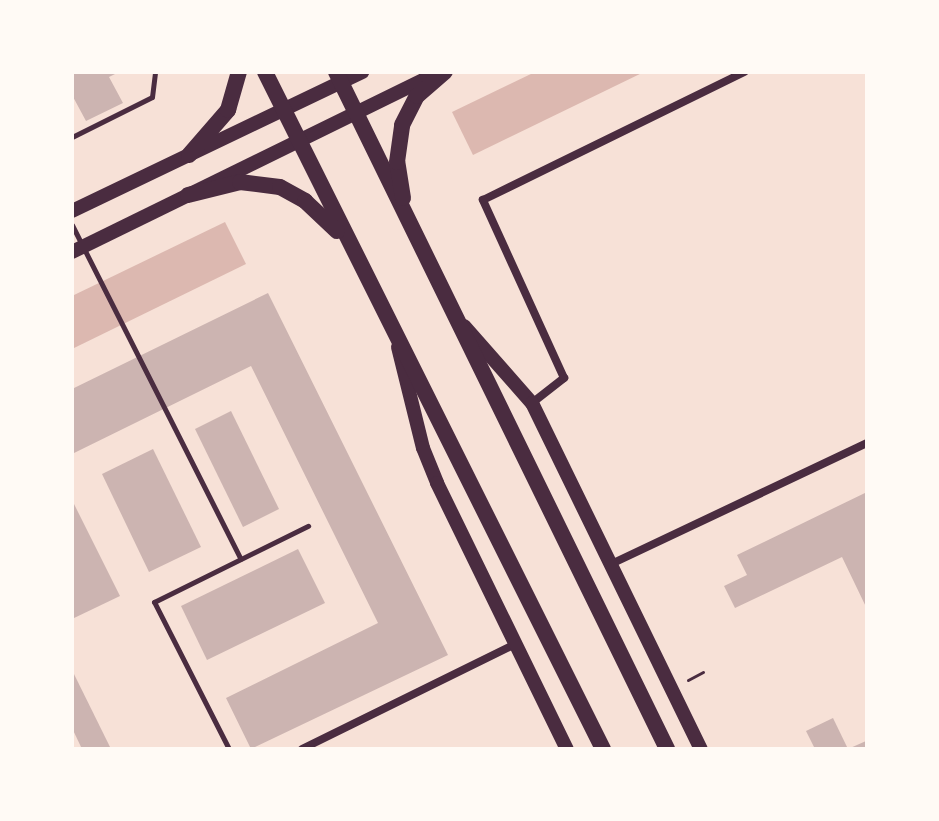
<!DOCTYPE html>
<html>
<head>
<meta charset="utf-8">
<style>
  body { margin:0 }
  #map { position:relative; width:939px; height:821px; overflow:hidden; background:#f7e1d7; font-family:"Public Sans",sans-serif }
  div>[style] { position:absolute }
  .water>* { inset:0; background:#dcb8b0 }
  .building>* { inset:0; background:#ccb4b1 }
  .path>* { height:3px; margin:-1.5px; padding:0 1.5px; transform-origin:1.5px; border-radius:1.5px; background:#4a2c40 }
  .service>* { height:5px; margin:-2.5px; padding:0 2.5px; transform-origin:2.5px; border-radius:2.5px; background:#4a2c40 }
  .minor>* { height:8px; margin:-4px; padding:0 4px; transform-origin:4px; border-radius:4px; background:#4a2c40 }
  .secondary>* { height:14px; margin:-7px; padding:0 7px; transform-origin:7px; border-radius:7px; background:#4a2c40 }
  .primary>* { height:16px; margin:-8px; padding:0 8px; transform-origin:8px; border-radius:8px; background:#4a2c40 }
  span { translate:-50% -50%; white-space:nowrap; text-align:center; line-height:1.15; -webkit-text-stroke:7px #fffaf5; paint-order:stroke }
  .frame { position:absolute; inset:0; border:74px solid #fffaf5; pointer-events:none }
</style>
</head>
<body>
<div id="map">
  <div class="water">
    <i style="clip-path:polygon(535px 72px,644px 72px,473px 155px,452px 112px)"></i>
    <i style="clip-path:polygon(225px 222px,246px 264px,72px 349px,72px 296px)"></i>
  </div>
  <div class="building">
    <i style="clip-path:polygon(72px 72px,119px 72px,109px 77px,123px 103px,86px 121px,72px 95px)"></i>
    <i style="clip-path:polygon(268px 293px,448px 655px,251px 749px,226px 698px,378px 623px,251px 366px,72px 454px,72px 389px)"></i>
    <i style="clip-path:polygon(231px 411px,279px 509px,243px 527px,195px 429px)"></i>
    <i style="clip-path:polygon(153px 449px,201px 547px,149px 572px,102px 474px)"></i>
    <i style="clip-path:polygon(867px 492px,867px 609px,842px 557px,735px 608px,724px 586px,747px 575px,737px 555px)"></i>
    <i style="clip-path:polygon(72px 500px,120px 596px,72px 619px)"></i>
    <i style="clip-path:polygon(298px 549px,325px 603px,207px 660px,181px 606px)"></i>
    <i style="clip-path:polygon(72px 670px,111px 749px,82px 749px,72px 728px)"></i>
    <i style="clip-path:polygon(833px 718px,848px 749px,815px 749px,806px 731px)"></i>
    <i style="clip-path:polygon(866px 741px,867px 749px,848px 749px)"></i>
  </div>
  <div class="path">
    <i style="left:688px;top:680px;width:17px;rotate:-28deg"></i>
  </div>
  <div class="service">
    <i style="left:72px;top:137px;width:89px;rotate:-26.6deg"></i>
    <i style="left:152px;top:97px;width:25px;rotate:-83deg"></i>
    <i style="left:72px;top:225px;width:374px;rotate:63.2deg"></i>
    <i style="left:229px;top:749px;width:165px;rotate:-117deg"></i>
    <i style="left:154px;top:602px;width:172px;rotate:-26.3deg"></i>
  </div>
  <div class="minor">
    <i style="left:532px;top:403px;width:41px;rotate:-38deg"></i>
    <i style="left:564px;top:378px;width:196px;rotate:-114.5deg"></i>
    <i style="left:483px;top:200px;width:291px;rotate:-26.1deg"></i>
    <i style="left:609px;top:565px;width:285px;rotate:-25.3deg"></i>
    <i style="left:302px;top:749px;width:237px;rotate:-26.2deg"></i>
  </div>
  <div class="secondary">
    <i style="left:72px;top:211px;width:322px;rotate:-25.6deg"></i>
    <i style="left:72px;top:252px;width:409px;rotate:-26.1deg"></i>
    <i style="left:464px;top:326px;width:103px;rotate:48.6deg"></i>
    <i style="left:532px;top:403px;width:385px;rotate:64deg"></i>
    <i style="left:398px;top:347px;width:104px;rotate:76.1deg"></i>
    <i style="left:423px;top:448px;width:38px;rotate:68deg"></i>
    <i style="left:437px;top:483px;width:296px;rotate:64deg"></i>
  </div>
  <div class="primary">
    <i style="left:265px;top:72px;width:757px;rotate:63.47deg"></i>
    <i style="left:336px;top:72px;width:754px;rotate:63.94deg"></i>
    <i style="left:189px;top:155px;width:60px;rotate:-49.1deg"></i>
    <i style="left:228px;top:110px;width:40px;rotate:-74deg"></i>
    <i style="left:188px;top:195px;width:54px;rotate:-14deg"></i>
    <i style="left:240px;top:182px;width:40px;rotate:7.1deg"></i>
    <i style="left:280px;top:187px;width:29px;rotate:29deg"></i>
    <i style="left:305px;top:201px;width:44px;rotate:43.2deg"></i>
    <i style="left:403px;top:198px;width:36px;rotate:-99deg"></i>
    <i style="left:397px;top:162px;width:37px;rotate:-82deg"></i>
    <i style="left:402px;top:125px;width:33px;rotate:-63deg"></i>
    <i style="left:417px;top:96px;width:37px;rotate:-41deg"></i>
  </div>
  <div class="frame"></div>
</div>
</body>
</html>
